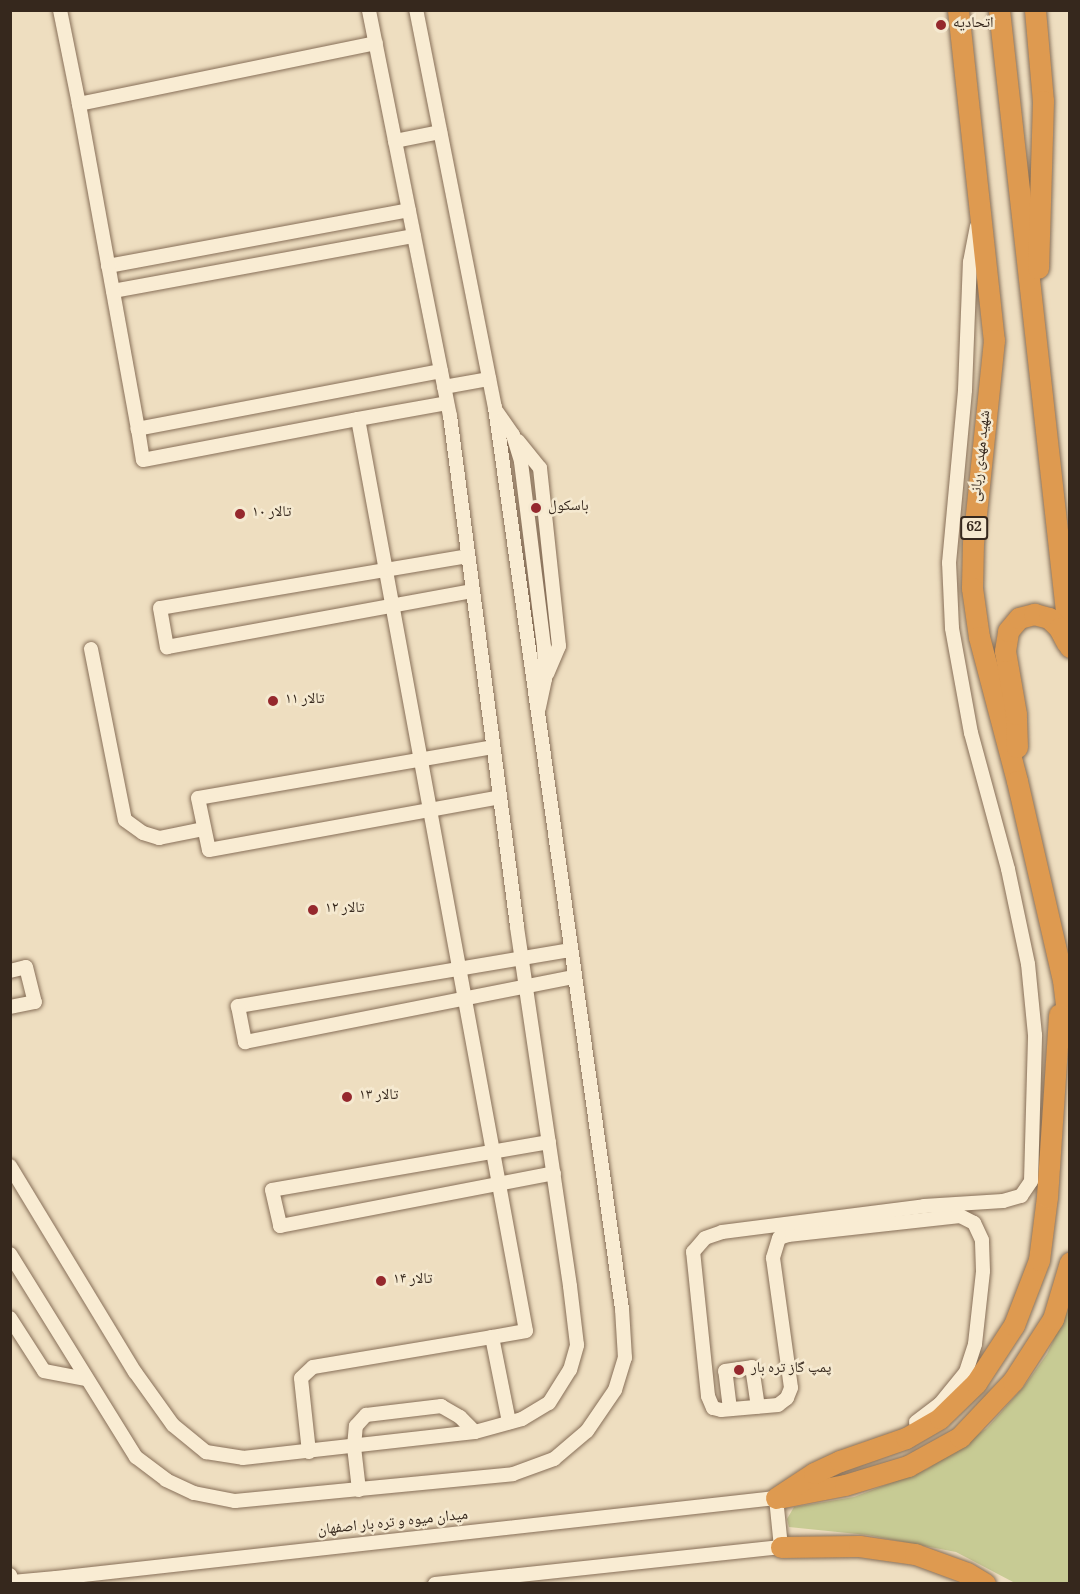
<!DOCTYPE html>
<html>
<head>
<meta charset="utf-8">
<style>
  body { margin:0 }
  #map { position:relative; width:1080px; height:1594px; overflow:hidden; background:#eedec0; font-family:Georgia,"Noto Naskh Arabic",serif }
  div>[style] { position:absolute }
  .green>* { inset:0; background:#c7cb94 }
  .roads { filter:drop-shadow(0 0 2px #876f58) drop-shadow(0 0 2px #876f58) }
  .minor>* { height:14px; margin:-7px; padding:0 7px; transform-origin:7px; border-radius:7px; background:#f9ecd3 }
  .highway>* { height:21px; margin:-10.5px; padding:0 10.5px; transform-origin:10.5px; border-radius:10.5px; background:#de9a50 }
  .dots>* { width:16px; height:16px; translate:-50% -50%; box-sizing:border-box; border:3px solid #f5e9d0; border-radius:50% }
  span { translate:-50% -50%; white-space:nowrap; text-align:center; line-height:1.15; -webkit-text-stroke:5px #f5e9d0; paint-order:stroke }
  .shield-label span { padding:2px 4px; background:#f5e9d0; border:2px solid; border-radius:4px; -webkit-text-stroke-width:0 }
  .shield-label { font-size:14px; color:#36281d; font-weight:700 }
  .poi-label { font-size:15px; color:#36281d }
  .left { translate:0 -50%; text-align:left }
  .street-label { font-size:15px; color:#36281d }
  .frame { position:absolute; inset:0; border:12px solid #36281d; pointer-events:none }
</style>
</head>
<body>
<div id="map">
  <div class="green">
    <i style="clip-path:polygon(1069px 1306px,1069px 1583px,1015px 1583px,956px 1552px,867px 1535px,789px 1527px,787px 1519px,794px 1507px,854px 1497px,927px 1469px,987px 1428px,1025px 1385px,1047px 1354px)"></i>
  </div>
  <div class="roads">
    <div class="minor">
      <i style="left:60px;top:10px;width:96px;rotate:78.6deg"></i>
      <i style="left:395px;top:141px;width:46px;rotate:-11.3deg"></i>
      <i style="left:108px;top:266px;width:306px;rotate:-10.5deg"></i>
      <i style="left:113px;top:291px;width:306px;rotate:-10.4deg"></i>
      <i style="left:441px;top:371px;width:309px;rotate:169.2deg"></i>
      <i style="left:138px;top:429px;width:31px;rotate:81deg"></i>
      <i style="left:143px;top:460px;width:219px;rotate:-10.8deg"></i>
      <i style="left:358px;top:419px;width:927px;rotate:79.56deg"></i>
      <i style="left:526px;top:1331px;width:35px;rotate:170deg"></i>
      <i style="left:492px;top:1337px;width:87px;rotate:78.7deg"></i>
      <i style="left:444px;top:387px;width:46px;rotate:-10.1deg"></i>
      <i style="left:497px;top:412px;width:28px;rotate:55deg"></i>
      <i style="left:513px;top:435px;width:28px;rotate:73deg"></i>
      <i style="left:521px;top:462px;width:186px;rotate:82.9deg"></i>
      <i style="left:544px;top:647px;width:32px;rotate:88deg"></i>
      <i style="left:545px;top:679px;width:30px;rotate:102deg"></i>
      <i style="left:358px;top:419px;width:90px;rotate:-10.2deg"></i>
      <i style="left:138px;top:429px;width:330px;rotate:-100.3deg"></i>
      <i style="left:79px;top:104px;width:303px;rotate:-11.6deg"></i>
      <i style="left:518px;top:441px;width:35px;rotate:51deg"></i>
      <i style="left:540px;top:468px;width:179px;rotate:83.9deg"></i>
      <i style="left:559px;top:646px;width:30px;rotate:113deg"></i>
      <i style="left:468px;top:556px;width:312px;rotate:170.4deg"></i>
      <i style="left:160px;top:608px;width:40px;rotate:80deg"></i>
      <i style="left:167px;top:647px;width:311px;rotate:-10.4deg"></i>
      <i style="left:91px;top:649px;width:174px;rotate:78.8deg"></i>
      <i style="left:125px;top:820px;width:22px;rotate:36deg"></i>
      <i style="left:143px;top:833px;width:17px;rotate:17deg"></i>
      <i style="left:159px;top:838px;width:46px;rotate:-11.3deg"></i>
      <i style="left:493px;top:747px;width:299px;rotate:170.2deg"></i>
      <i style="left:198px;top:798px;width:53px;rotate:78.1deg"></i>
      <i style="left:209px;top:850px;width:296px;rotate:-10.3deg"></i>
      <i style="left:570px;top:950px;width:337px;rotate:170.4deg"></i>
      <i style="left:238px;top:1006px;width:37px;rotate:79deg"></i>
      <i style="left:245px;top:1042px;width:334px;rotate:-11.2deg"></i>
      <i style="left:10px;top:971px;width:16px;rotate:-14deg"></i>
      <i style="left:26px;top:967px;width:36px;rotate:76deg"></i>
      <i style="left:35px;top:1002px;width:25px;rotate:169deg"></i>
      <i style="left:549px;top:1142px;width:281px;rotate:170.2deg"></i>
      <i style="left:272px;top:1190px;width:37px;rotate:77deg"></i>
      <i style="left:280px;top:1226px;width:279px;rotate:-10.9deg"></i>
      <i style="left:10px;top:1166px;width:241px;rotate:58.8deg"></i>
      <i style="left:135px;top:1372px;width:65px;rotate:54.4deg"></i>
      <i style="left:173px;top:1425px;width:43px;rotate:39.3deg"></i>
      <i style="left:206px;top:1452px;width:37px;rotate:9deg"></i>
      <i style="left:243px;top:1458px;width:233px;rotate:-6.4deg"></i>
      <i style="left:475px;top:1432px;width:49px;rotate:-15.5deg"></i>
      <i style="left:522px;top:1419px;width:31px;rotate:-31deg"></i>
      <i style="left:549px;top:1403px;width:39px;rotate:-58deg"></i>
      <i style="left:570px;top:1370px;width:26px;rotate:-74deg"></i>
      <i style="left:577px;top:1345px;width:59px;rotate:-96.8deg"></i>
      <i style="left:570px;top:1286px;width:364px;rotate:-98.4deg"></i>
      <i style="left:517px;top:926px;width:514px;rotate:-97.48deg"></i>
      <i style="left:450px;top:416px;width:414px;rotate:-101.3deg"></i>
      <i style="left:10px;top:1254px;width:239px;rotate:58.2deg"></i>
      <i style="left:136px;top:1457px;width:38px;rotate:37deg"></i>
      <i style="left:166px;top:1480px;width:31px;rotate:25deg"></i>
      <i style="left:194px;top:1493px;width:42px;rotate:11deg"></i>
      <i style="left:235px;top:1501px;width:279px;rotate:-5.5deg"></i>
      <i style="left:513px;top:1474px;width:44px;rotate:-20.1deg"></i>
      <i style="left:554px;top:1459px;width:43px;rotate:-40.3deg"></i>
      <i style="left:587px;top:1431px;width:50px;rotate:-55.7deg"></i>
      <i style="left:615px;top:1390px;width:34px;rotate:-73deg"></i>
      <i style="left:625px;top:1358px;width:49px;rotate:-93.5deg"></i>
      <i style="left:622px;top:1309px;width:910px;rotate:-98.02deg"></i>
      <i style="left:495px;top:408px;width:406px;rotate:-101.2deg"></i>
      <i style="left:10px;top:1318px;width:63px;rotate:57.3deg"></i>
      <i style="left:44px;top:1371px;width:43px;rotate:10.8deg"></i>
      <i style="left:730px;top:1409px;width:38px;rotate:-97deg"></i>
      <i style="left:725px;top:1371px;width:27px;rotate:-8deg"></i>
      <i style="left:752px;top:1367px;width:40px;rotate:81.5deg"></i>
      <i style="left:916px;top:1422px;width:30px;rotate:-37deg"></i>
      <i style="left:940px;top:1404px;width:41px;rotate:-50.9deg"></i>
      <i style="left:966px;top:1372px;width:29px;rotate:-72deg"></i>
      <i style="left:975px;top:1344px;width:73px;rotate:-83.7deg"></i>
      <i style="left:983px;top:1271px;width:31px;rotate:-92deg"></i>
      <i style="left:982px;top:1240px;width:19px;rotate:-115deg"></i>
      <i style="left:974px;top:1223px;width:16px;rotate:-153deg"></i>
      <i style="left:960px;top:1216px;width:173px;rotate:173.7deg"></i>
      <i style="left:788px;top:1235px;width:9px;rotate:162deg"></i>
      <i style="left:779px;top:1238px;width:21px;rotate:107deg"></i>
      <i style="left:773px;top:1258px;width:131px;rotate:82.1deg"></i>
      <i style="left:791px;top:1388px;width:11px;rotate:112deg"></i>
      <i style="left:787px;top:1398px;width:11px;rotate:142deg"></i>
      <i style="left:778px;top:1405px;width:57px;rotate:175deg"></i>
      <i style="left:721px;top:1410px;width:8px;rotate:-166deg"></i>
      <i style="left:713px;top:1408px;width:13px;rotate:-113deg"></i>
      <i style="left:708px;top:1396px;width:145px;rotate:-95.9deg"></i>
      <i style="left:693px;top:1252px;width:18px;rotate:-49deg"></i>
      <i style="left:705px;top:1238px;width:18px;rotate:-19deg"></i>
      <i style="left:722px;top:1232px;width:204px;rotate:-7.3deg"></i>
      <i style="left:924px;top:1206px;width:79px;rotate:-3.6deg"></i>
      <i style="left:1003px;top:1201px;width:19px;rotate:-16deg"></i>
      <i style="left:1021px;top:1196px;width:18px;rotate:-56deg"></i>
      <i style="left:1031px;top:1181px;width:146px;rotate:-88.4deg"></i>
      <i style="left:1035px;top:1035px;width:71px;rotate:-95.6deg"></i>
      <i style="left:1028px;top:964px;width:97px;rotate:-101.9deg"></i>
      <i style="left:1008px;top:869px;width:141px;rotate:-105.2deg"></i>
      <i style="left:971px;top:733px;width:107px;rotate:-100.3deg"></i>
      <i style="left:952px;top:628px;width:65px;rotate:-92.6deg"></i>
      <i style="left:949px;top:563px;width:174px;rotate:-84.7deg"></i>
      <i style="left:965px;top:390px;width:128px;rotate:-87.8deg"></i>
      <i style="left:970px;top:262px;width:36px;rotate:-79deg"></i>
      <i style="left:309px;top:1452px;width:74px;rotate:-96.2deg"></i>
      <i style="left:301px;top:1378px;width:16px;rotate:-43deg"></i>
      <i style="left:313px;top:1367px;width:181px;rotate:-9.5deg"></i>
      <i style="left:359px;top:1490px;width:43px;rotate:-96.6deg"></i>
      <i style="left:354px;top:1447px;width:21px;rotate:-85deg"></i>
      <i style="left:356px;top:1426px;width:15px;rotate:-48deg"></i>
      <i style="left:366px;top:1415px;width:76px;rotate:-6.8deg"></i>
      <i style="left:441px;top:1406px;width:22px;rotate:30deg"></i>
      <i style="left:460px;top:1417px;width:21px;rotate:45deg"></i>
      <i style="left:10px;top:1575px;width:7px;rotate:74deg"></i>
      <i style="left:12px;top:1582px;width:44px;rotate:-5.2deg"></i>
      <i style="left:56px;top:1578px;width:724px;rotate:-6.34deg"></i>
      <i style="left:776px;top:1498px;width:49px;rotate:84.2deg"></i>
      <i style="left:781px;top:1547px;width:348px;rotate:173.9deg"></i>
    </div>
    <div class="highway">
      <i style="left:958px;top:10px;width:332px;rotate:83.8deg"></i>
      <i style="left:994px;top:340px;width:204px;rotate:95.9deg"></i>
      <i style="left:973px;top:543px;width:45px;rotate:91.3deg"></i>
      <i style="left:972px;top:588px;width:49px;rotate:81.9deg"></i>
      <i style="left:979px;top:637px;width:149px;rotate:75.2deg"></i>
      <i style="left:1017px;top:781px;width:204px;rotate:77deg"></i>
      <i style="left:1063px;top:980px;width:58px;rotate:83.1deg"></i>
      <i style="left:999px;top:10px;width:641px;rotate:83.64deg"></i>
      <i style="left:1035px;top:10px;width:91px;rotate:85deg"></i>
      <i style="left:1043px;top:101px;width:167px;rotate:91.7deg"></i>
      <i style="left:1017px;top:747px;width:33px;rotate:-92deg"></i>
      <i style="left:1016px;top:714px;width:64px;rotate:-99.9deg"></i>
      <i style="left:1005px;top:651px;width:20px;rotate:-81deg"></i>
      <i style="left:1008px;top:631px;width:17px;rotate:-50deg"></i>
      <i style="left:1019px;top:618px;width:16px;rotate:-15deg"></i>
      <i style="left:1034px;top:614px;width:16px;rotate:15deg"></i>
      <i style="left:1049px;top:618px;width:14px;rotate:45deg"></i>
      <i style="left:1059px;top:628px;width:17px;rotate:62deg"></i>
      <i style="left:783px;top:1497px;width:63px;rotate:-11deg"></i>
      <i style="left:845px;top:1485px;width:66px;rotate:-16.8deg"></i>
      <i style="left:908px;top:1466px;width:60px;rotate:-29.1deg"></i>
      <i style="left:960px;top:1437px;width:77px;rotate:-46.6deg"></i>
      <i style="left:1013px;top:1381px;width:74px;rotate:-57.2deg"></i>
      <i style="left:1053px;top:1319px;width:59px;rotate:-73.4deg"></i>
      <i style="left:776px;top:1498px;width:45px;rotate:-33.3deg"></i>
      <i style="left:814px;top:1473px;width:29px;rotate:-25deg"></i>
      <i style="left:840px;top:1461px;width:70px;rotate:-19.2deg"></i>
      <i style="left:906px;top:1438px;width:39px;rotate:-30deg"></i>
      <i style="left:940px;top:1418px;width:50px;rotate:-44.2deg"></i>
      <i style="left:976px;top:1383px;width:69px;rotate:-56.8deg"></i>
      <i style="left:1014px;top:1325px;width:70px;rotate:-69deg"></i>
      <i style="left:1039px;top:1260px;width:64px;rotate:-82.8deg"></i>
      <i style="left:1047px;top:1197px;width:183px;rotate:-86.2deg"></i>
      <i style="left:781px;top:1547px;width:78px;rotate:-0.7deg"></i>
      <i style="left:859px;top:1546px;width:57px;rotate:8.1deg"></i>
      <i style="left:915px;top:1554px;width:55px;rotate:20.1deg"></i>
      <i style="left:967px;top:1573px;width:21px;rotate:31deg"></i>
    </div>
  </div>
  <div class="dots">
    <i style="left:941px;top:25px;background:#95282d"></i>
    <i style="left:536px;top:508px;background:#95282d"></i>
    <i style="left:240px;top:514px;background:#95282d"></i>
    <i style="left:273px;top:701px;background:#95282d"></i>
    <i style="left:313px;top:910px;background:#95282d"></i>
    <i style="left:347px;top:1097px;background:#95282d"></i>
    <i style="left:381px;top:1281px;background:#95282d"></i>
    <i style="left:739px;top:1370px;background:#95282d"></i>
  </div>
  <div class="shield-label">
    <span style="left:974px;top:528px">62</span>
  </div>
  <div class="poi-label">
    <span class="left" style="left:953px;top:25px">اتحادیه</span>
    <span class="left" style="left:548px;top:508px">باسكول</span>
    <span class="left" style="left:252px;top:514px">تالار ۱۰</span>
    <span class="left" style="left:285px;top:701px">تالار ۱۱</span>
    <span class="left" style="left:325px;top:910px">تالار ۱۲</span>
    <span class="left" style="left:359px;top:1097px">تالار ۱۳</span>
    <span class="left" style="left:393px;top:1281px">تالار ۱۴</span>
    <span class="left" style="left:751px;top:1370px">پمپ گاز تره بار</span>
  </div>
  <div class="street-label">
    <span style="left:982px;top:456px;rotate:-84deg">شهید مهدی ربانی</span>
    <span style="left:393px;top:1524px;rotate:-6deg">میدان میوه و تره بار اصفهان</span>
  </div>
  <div class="frame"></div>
</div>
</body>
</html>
